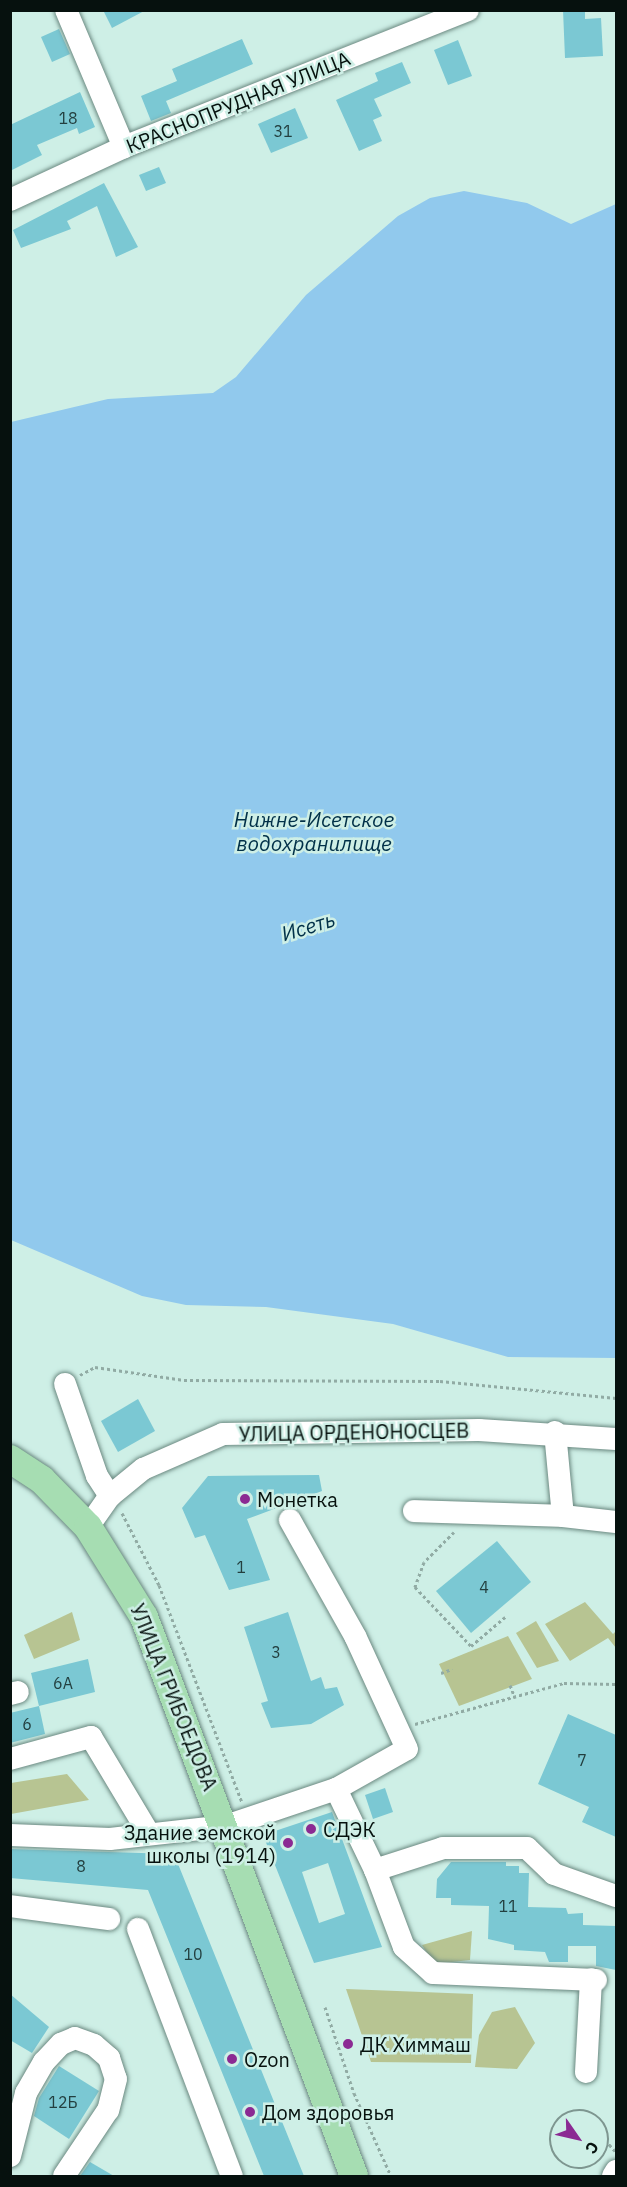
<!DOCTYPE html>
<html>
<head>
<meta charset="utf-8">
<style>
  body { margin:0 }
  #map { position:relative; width:627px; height:2187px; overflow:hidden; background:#ceefe6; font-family:"IBM Plex Sans",sans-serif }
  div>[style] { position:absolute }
  .green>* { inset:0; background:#b7c492 }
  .water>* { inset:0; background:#91c9ed }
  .building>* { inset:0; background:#7bc8d3 }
  .path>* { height:3px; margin-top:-1.5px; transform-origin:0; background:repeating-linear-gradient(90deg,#91aba4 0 3px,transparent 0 6px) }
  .roads { filter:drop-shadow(0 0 2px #6b8981) drop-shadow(0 0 2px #6b8981) }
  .minor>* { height:22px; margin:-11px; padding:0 11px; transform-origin:11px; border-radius:11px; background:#fff }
  .major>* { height:28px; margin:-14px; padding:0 14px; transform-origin:14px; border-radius:14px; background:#a6ddb2 }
  .dots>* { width:16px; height:16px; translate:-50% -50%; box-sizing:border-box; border:3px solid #ceefe6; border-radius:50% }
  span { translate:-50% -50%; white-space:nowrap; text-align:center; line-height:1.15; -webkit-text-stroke:5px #ceefe6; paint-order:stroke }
  .number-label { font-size:16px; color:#233f3f }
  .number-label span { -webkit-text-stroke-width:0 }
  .street-label { font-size:20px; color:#06110e }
  .poi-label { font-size:20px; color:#06110e }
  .left { translate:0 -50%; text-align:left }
  .right { translate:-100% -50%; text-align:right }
  .water-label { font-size:21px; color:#003048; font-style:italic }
  .frame { position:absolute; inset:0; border:12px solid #06110e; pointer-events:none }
  .north { position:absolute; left:549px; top:2109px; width:60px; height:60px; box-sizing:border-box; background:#ceefe6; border:2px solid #7e9690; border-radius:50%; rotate:124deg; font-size:16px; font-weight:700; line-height:24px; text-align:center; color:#06110e }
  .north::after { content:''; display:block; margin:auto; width:21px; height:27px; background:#8b2a93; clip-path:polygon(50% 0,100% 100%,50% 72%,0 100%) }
</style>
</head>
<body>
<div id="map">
  <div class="green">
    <i style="clip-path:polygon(585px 1602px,613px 1634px,616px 1631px,616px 1648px,608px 1638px,570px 1661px,545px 1624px)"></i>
    <i style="clip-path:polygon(72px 1612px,80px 1640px,34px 1659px,24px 1635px)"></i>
    <i style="clip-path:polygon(536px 1621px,559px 1661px,537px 1668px,516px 1633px)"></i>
    <i style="clip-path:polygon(508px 1636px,532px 1679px,459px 1706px,439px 1664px)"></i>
    <i style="clip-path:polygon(67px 1774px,89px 1800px,11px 1814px,11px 1783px)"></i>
    <i style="clip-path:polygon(472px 1931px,470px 1960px,434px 1964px,422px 1945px)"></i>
    <i style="clip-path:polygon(346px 1989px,473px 1994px,471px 2063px,371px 2062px)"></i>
    <i style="clip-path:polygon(515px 2007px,535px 2043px,517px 2069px,475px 2067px,479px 2035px,492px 2012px)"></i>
  </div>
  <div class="water">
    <i style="clip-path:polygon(464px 191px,527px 203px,571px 224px,616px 204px,616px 1358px,508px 1357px,393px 1324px,266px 1307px,186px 1305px,142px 1296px,11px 1240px,11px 422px,108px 399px,213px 393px,236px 377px,306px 295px,398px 216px,430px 198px)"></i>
  </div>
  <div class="building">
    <i style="clip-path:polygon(103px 10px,146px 10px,112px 28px)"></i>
    <i style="clip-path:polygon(563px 10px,585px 10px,585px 19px,601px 18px,603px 56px,565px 58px)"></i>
    <i style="clip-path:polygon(59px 29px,70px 54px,52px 62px,41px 37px)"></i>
    <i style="clip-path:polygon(242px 39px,253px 64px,166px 101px,171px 113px,151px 121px,141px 96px,177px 81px,172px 69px)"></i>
    <i style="clip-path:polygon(458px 40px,472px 76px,448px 85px,434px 50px)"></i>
    <i style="clip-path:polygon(402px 62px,411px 83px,374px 99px,382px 116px,373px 120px,382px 141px,359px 151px,336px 100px,378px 81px,375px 73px)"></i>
    <i style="clip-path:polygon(80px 92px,95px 127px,79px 134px,77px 128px,37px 145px,42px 155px,10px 171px,10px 125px)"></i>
    <i style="clip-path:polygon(295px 108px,308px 138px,271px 153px,258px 124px)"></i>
    <i style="clip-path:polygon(159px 167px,166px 183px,146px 191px,139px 175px)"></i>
    <i style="clip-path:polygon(104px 183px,138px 247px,116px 257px,97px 206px,67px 221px,71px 229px,21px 248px,13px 230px)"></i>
    <i style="clip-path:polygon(138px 1399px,155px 1431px,118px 1452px,101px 1421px)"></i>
    <i style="clip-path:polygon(319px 1475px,322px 1491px,247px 1519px,270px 1580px,229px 1590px,205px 1535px,195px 1538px,182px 1508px,208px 1476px)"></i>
    <i style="clip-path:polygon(497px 1541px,531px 1582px,471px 1633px,436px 1591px)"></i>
    <i style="clip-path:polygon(288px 1612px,311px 1681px,321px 1677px,325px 1689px,337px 1687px,344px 1705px,311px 1724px,271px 1728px,261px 1703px,268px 1701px,244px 1627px)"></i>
    <i style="clip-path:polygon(88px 1659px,95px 1692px,39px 1706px,31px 1673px)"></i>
    <i style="clip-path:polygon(39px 1706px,45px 1734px,10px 1743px,10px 1713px)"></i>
    <i style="clip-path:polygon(568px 1714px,616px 1735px,616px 1837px,582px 1822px,589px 1807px,538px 1784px)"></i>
    <i style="clip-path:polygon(385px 1788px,393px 1812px,373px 1819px,365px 1795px)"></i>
    <i style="clip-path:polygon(evenodd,332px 1812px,382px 1947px,314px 1963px,263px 1835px,332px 1812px,328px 1863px,345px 1914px,319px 1923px,302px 1872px,328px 1863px)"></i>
    <i style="clip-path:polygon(10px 1849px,174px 1854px,304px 2176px,264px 2176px,148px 1890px,10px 1878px)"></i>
    <i style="clip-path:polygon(451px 1862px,506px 1862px,506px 1866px,519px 1866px,519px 1873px,529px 1873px,528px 1907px,566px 1908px,568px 1914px,583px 1913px,583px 1925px,616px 1926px,616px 1970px,596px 1966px,596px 1946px,568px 1946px,568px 1962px,549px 1962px,545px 1952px,514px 1950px,514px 1945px,488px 1939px,489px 1906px,451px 1905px,451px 1898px,436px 1898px,437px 1879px)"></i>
    <i style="clip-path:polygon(10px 1994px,49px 2027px,32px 2053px,10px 2040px)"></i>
    <i style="clip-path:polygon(59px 2066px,99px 2091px,69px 2139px,34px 2116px,39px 2098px)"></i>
    <i style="clip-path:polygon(90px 2162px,114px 2176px,80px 2176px)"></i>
  </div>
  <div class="path">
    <i style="left:80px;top:1375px;width:17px;rotate:-28deg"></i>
    <i style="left:95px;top:1367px;width:90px;rotate:8.3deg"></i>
    <i style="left:184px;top:1380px;width:256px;rotate:0.2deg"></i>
    <i style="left:440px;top:1381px;width:177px;rotate:5.5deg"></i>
    <i style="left:122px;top:1513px;width:81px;rotate:62.8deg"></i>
    <i style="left:159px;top:1585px;width:232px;rotate:69.1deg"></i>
    <i style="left:454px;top:1532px;width:42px;rotate:135deg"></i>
    <i style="left:424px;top:1562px;width:27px;rotate:110deg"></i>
    <i style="left:415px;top:1587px;width:81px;rotate:46.5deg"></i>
    <i style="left:471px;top:1646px;width:45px;rotate:-40.5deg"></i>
    <i style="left:441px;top:1673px;width:12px;rotate:-20deg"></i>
    <i style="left:510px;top:1685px;width:14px;rotate:69deg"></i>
    <i style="left:415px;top:1724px;width:155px;rotate:-15.4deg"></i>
    <i style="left:564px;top:1683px;width:52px;rotate:1.1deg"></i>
    <i style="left:325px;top:2007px;width:91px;rotate:71.4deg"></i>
    <i style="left:354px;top:2093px;width:91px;rotate:66deg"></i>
    <i style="left:597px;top:2131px;width:28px;rotate:48deg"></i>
  </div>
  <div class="roads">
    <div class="minor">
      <i style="left:66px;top:10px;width:149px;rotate:67.1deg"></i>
      <i style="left:10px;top:200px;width:126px;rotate:-24.9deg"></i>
      <i style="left:124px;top:147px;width:370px;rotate:-21.7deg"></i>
      <i style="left:65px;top:1384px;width:97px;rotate:70.8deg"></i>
      <i style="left:97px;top:1476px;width:24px;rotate:57deg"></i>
      <i style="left:555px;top:1432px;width:84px;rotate:84.6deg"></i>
      <i style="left:563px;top:1516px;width:53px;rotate:6.5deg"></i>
      <i style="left:414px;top:1511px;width:149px;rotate:1.9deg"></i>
      <i style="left:88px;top:1527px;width:38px;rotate:-55deg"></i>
      <i style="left:110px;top:1496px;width:43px;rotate:-39.3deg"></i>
      <i style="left:143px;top:1469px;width:87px;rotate:-23.6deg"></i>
      <i style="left:223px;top:1434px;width:256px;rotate:-0.9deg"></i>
      <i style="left:479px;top:1430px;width:137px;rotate:3.8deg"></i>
      <i style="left:10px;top:1694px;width:8px;rotate:-14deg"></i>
      <i style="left:10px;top:1759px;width:84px;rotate:-15.2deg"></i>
      <i style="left:91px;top:1737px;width:113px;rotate:59.1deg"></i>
      <i style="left:336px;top:1789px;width:90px;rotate:64.3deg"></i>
      <i style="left:375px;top:1870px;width:71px;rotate:-17.9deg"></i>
      <i style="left:443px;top:1848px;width:84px"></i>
      <i style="left:527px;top:1848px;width:37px;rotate:44deg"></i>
      <i style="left:554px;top:1874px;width:66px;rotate:19.5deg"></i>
      <i style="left:10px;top:1835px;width:100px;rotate:2.3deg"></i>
      <i style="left:110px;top:1839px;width:117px;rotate:-6.4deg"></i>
      <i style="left:226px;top:1826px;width:116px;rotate:-18.6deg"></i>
      <i style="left:336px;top:1789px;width:81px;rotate:-29.4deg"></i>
      <i style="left:407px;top:1749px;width:124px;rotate:-114.7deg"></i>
      <i style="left:355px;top:1636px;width:133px;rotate:-119.3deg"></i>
      <i style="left:375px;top:1870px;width:82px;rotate:69.4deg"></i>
      <i style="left:404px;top:1947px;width:39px;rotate:42deg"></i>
      <i style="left:433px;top:1973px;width:163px;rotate:2.5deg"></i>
      <i style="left:10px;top:1906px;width:100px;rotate:7.5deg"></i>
      <i style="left:138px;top:1929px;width:264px;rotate:69.2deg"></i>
      <i style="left:586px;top:2072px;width:93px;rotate:-86.9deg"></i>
      <i style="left:10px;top:2156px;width:65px;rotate:-75.7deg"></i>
      <i style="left:26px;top:2093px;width:36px;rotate:-60deg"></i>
      <i style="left:44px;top:2062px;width:25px;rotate:-47deg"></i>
      <i style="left:61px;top:2044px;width:15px;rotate:-23deg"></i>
      <i style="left:75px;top:2038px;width:20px;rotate:20deg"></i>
      <i style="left:94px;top:2045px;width:20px;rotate:41deg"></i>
      <i style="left:109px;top:2058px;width:22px;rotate:72deg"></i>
      <i style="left:116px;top:2079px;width:32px;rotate:104deg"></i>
      <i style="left:108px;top:2110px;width:79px;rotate:123.7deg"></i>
      <i style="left:613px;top:2176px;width:6px;rotate:-59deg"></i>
    </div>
    <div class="major">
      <i style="left:10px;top:1459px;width:38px;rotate:33deg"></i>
      <i style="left:42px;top:1480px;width:66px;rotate:45.6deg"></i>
      <i style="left:88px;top:1527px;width:106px;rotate:58.1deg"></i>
      <i style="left:144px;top:1617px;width:597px;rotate:69.41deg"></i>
    </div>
  </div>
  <div class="dots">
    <i style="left:245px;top:1499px;background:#8b2a93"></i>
    <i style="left:311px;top:1829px;background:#8b2a93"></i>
    <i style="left:288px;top:1843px;background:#8b2a93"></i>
    <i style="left:348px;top:2044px;background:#8b2a93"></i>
    <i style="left:232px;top:2059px;background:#8b2a93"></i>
    <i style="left:250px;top:2112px;background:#8b2a93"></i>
  </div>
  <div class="number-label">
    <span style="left:68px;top:118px">18</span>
    <span style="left:283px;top:131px">31</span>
    <span style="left:241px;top:1567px">1</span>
    <span style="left:484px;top:1587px">4</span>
    <span style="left:276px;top:1652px">3</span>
    <span style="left:63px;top:1683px">6А</span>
    <span style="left:27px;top:1724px">6</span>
    <span style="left:582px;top:1760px">7</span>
    <span style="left:81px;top:1866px">8</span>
    <span style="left:508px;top:1906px">11</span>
    <span style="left:193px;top:1954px">10</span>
    <span style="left:63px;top:2102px">12Б</span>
  </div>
  <div class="street-label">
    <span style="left:238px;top:102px;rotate:-22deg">КРАСНОПРУДНАЯ УЛИЦА</span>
    <span style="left:354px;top:1432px;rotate:-1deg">УЛИЦА ОРДЕНОНОСЦЕВ</span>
    <span style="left:174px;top:1697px;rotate:68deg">УЛИЦА ГРИБОЕДОВА</span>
  </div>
  <div class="poi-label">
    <span class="left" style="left:257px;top:1499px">Монетка</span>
    <span class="left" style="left:323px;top:1829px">СДЭК</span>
    <span class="right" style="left:276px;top:1844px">Здание земской<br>школы (1914)</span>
    <span class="left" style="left:360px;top:2044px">ДК Химмаш</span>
    <span class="left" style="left:244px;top:2059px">Ozon</span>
    <span class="left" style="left:262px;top:2112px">Дом здоровья</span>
  </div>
  <div class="water-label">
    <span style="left:314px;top:831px">Нижне-Исетское<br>водохранилище</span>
    <span style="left:308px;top:926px;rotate:-17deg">Исеть</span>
  </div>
  <div class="frame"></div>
  <div class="north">С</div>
</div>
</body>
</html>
